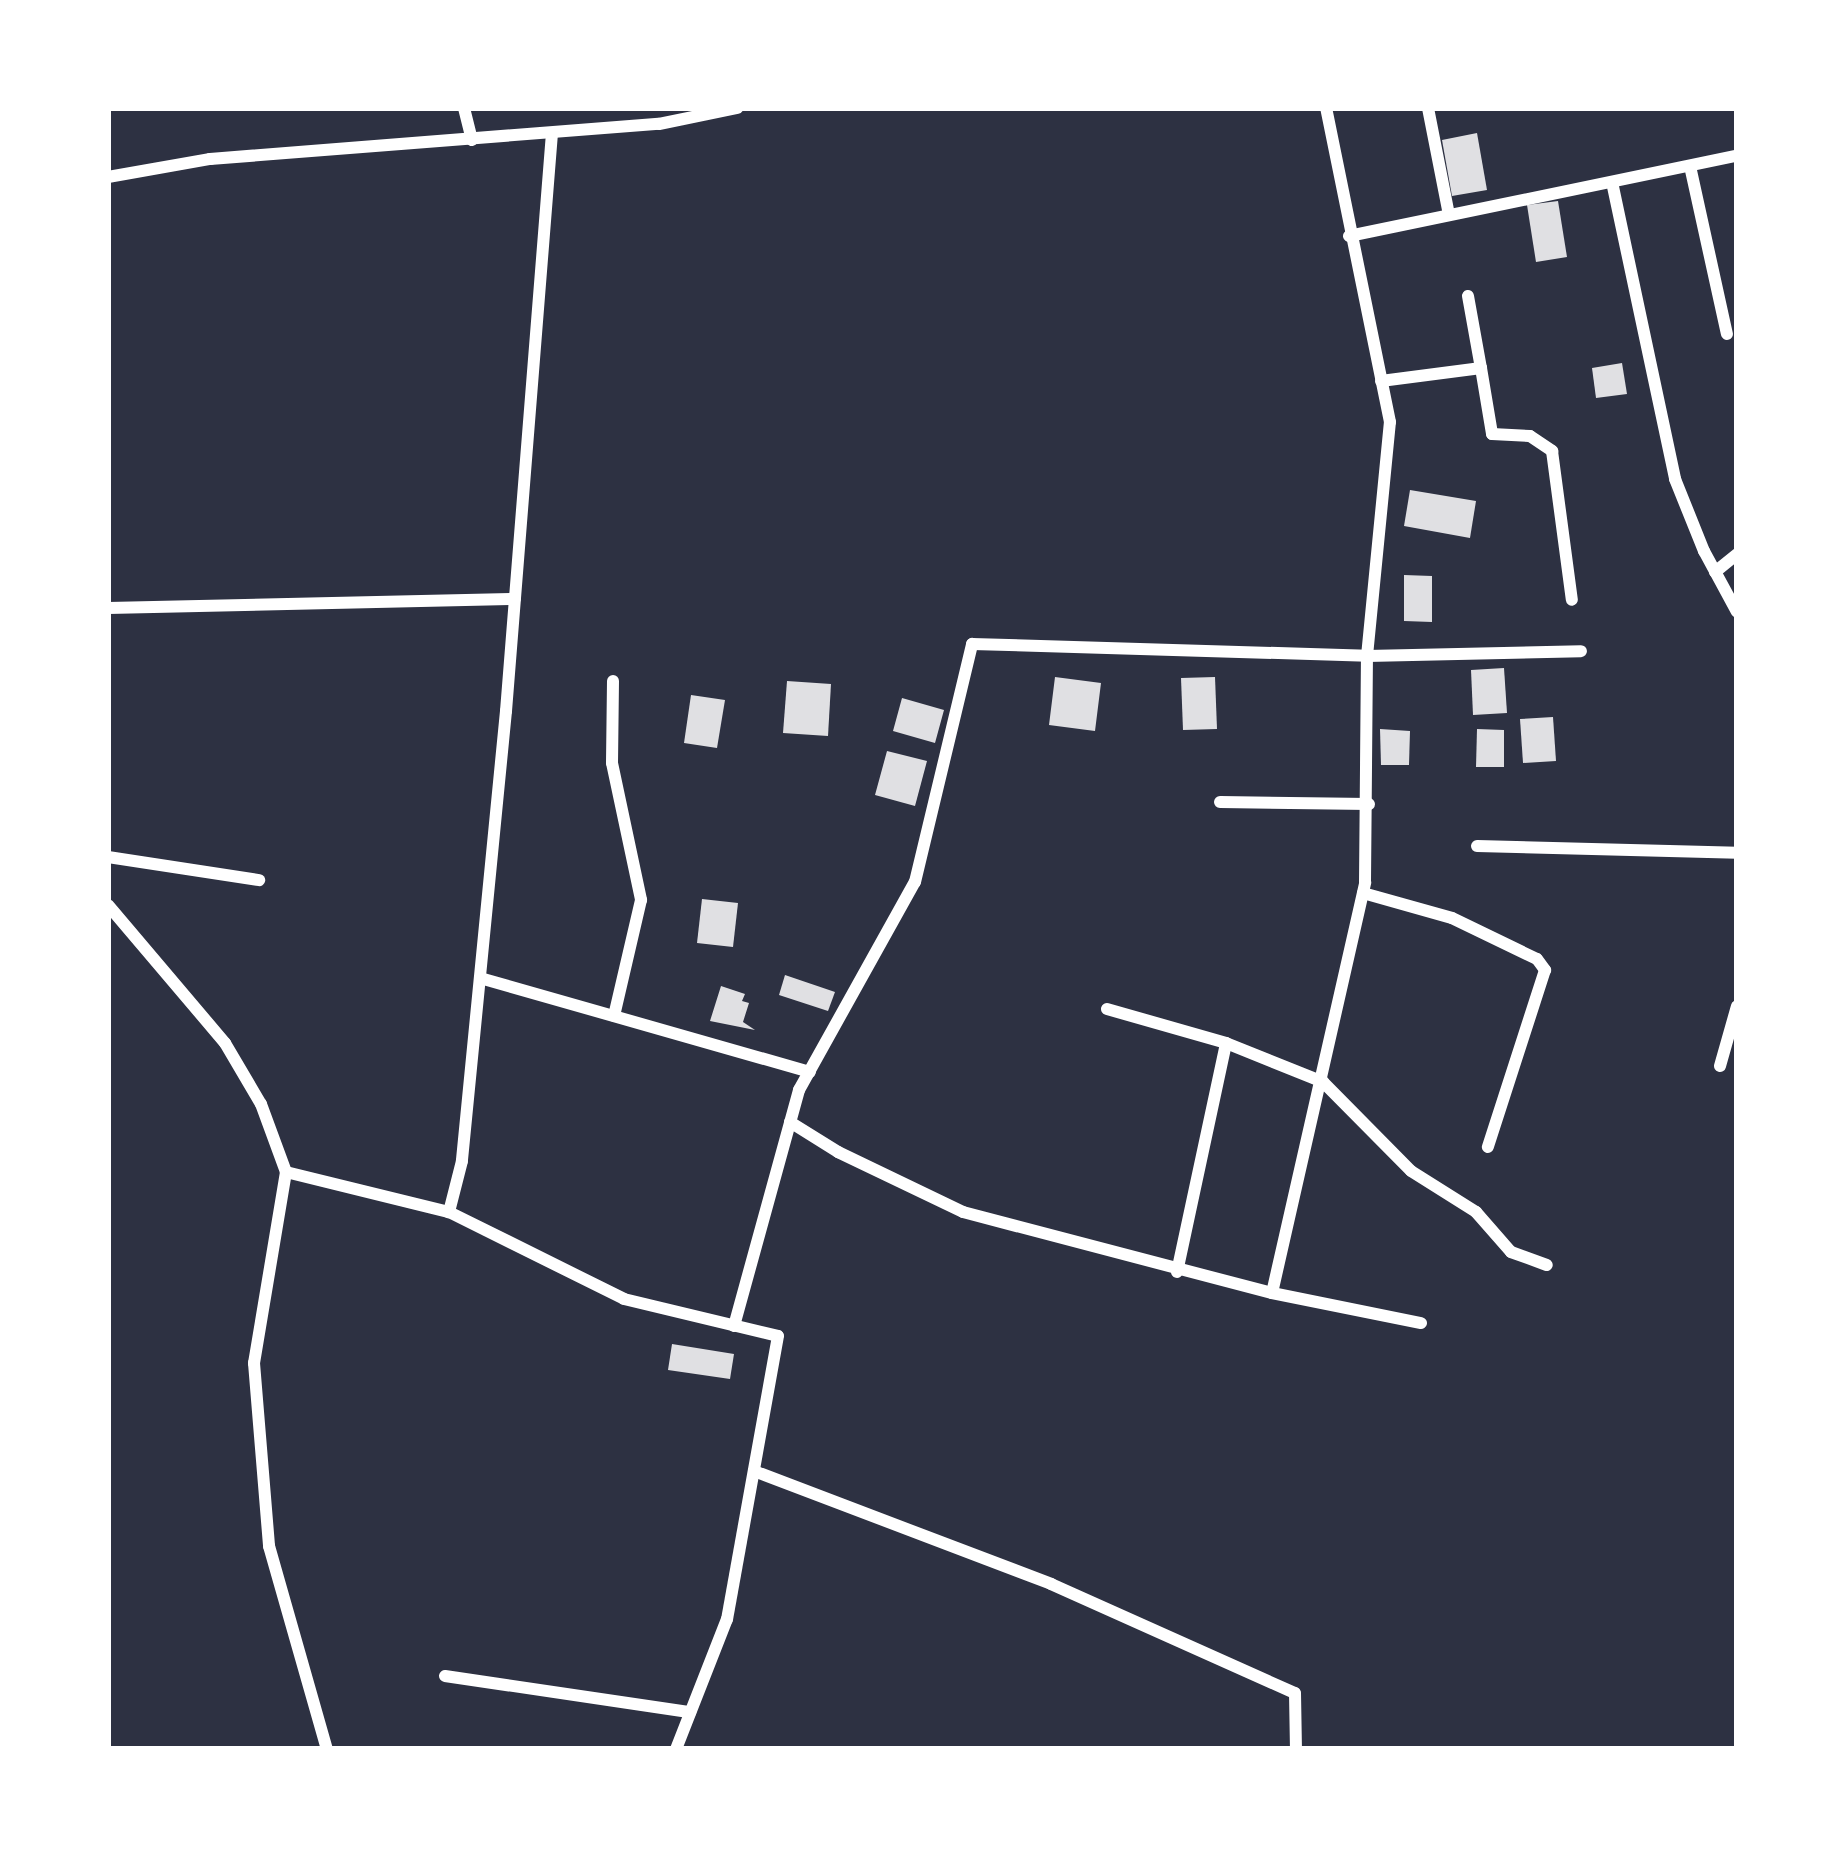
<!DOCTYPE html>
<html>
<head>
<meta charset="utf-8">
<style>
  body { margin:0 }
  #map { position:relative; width:1845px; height:1857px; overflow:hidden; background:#2d3142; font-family:Cabin,sans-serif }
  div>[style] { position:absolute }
  .building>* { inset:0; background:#e0e0e3 }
  .minor>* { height:12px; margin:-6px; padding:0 6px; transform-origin:6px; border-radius:6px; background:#fff }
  span { translate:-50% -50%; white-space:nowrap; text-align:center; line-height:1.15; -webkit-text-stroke:9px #fff; paint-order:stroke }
  .frame { position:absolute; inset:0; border:111px solid #fff; pointer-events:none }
</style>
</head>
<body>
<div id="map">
  <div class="building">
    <i style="clip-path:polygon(1477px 133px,1487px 190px,1452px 196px,1442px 140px)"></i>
    <i style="clip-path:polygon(1558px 201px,1567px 257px,1536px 262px,1527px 205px)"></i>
    <i style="clip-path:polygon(1622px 363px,1627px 394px,1596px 398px,1592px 368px)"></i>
    <i style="clip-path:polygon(1410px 490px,1476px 501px,1470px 538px,1404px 526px)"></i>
    <i style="clip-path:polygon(1404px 575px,1432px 576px,1432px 622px,1404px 621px)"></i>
    <i style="clip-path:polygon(1504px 668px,1507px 713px,1473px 715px,1471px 670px)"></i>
    <i style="clip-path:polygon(1055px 677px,1101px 683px,1095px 731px,1049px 725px)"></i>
    <i style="clip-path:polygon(1215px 677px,1217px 729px,1183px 730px,1181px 678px)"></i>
    <i style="clip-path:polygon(787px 681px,831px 684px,828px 736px,783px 733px)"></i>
    <i style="clip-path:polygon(691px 695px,725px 700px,717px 748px,684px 743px)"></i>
    <i style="clip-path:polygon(902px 698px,944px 710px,935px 743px,893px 731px)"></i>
    <i style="clip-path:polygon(1553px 717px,1556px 761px,1523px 763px,1520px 719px)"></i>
    <i style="clip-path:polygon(1380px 729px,1410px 731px,1409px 765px,1381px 765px)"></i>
    <i style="clip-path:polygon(1477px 729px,1504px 730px,1504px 767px,1476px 767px)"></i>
    <i style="clip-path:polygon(887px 751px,927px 761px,915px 806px,875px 795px)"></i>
    <i style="clip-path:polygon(702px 899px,738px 903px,733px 947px,697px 943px)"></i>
    <i style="clip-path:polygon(785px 975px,835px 992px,828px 1011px,779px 995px)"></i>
    <i style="clip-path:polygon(721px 986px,745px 994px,742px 1001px,749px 1003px,743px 1022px,755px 1030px,710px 1021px)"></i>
    <i style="clip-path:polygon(672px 1344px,734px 1354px,730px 1379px,668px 1370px)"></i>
  </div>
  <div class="minor">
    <i style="left:464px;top:108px;width:33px;rotate:76deg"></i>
    <i style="left:1428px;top:108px;width:109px;rotate:78.9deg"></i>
    <i style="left:552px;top:133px;width:580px;rotate:94.55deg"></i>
    <i style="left:506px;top:711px;width:452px;rotate:95.6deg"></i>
    <i style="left:462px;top:1161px;width:53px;rotate:104.3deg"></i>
    <i style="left:449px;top:1212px;width:195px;rotate:26.4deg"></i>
    <i style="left:624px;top:1299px;width:158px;rotate:13.5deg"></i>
    <i style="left:778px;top:1336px;width:288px;rotate:100.2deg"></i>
    <i style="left:727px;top:1619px;width:140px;rotate:111.4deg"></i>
    <i style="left:1690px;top:166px;width:172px;rotate:77.6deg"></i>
    <i style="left:108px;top:177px;width:104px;rotate:-10deg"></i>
    <i style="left:210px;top:159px;width:450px;rotate:-4.5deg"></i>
    <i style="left:659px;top:124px;width:80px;rotate:-11.6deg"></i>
    <i style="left:1612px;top:182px;width:304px;rotate:78deg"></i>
    <i style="left:1675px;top:479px;width:78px;rotate:68.1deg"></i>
    <i style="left:1704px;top:551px;width:69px;rotate:61.6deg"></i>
    <i style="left:1349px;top:236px;width:396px;rotate:-11.7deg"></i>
    <i style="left:1468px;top:296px;width:73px;rotate:79.8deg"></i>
    <i style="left:1381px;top:381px;width:101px;rotate:-7.4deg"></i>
    <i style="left:1481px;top:368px;width:67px;rotate:80.5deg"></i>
    <i style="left:1492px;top:434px;width:38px;rotate:3deg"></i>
    <i style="left:1530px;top:436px;width:27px;rotate:34deg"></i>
    <i style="left:1552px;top:451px;width:150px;rotate:82.4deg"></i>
    <i style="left:1715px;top:572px;width:28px;rotate:-39deg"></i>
    <i style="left:108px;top:608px;width:407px;rotate:-1.3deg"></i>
    <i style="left:613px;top:681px;width:82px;rotate:90.7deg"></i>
    <i style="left:612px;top:763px;width:140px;rotate:78deg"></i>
    <i style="left:641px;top:900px;width:119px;rotate:103.1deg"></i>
    <i style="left:1220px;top:802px;width:149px;rotate:0.8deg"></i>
    <i style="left:1477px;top:846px;width:260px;rotate:1.5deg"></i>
    <i style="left:108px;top:857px;width:153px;rotate:8.7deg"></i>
    <i style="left:1363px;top:893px;width:92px;rotate:15.7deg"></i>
    <i style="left:1452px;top:918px;width:94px;rotate:25.8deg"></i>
    <i style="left:1537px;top:959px;width:14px;rotate:54deg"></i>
    <i style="left:1545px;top:970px;width:186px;rotate:107.9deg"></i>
    <i style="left:108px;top:905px;width:181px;rotate:49.7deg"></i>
    <i style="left:225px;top:1043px;width:71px;rotate:59.5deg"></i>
    <i style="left:261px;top:1104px;width:72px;rotate:69.8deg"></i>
    <i style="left:286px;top:1172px;width:168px;rotate:13.8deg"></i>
    <i style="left:480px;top:978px;width:343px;rotate:15.9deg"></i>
    <i style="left:1107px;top:1009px;width:124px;rotate:15.9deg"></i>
    <i style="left:1226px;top:1043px;width:105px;rotate:21.9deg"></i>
    <i style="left:1323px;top:1082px;width:125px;rotate:45.3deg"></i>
    <i style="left:1411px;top:1171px;width:77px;rotate:32.2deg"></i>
    <i style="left:1476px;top:1212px;width:53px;rotate:48.8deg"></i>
    <i style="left:1511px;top:1252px;width:38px;rotate:20deg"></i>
    <i style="left:1720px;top:1066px;width:62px;rotate:-74.2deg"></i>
    <i style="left:790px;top:1122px;width:57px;rotate:32deg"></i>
    <i style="left:838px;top:1152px;width:139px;rotate:25.6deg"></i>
    <i style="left:963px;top:1212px;width:319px;rotate:14.7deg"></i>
    <i style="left:1272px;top:1293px;width:421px;rotate:-77.2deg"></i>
    <i style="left:1365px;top:882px;width:226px;rotate:-89.5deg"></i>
    <i style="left:1367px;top:656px;width:214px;rotate:-1.3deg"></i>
    <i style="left:286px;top:1172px;width:194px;rotate:99.5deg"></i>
    <i style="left:254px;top:1363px;width:184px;rotate:85.3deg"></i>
    <i style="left:269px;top:1546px;width:211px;rotate:74.1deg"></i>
    <i style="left:1177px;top:1272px;width:234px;rotate:-77.9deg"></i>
    <i style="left:1272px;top:1293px;width:152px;rotate:11.4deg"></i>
    <i style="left:734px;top:1326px;width:245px;rotate:-74.6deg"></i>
    <i style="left:799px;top:1090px;width:238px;rotate:-60.9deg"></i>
    <i style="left:915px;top:882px;width:245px;rotate:-76.5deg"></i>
    <i style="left:972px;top:644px;width:395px;rotate:1.7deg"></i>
    <i style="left:1367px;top:656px;width:235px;rotate:-84.4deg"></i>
    <i style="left:1390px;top:422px;width:320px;rotate:-101.5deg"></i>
    <i style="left:754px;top:1471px;width:318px;rotate:20.8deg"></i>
    <i style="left:1051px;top:1584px;width:267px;rotate:24.1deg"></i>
    <i style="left:1295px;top:1693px;width:56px;rotate:89deg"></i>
    <i style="left:445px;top:1676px;width:248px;rotate:8.4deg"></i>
  </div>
  <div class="frame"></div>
</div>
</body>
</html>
